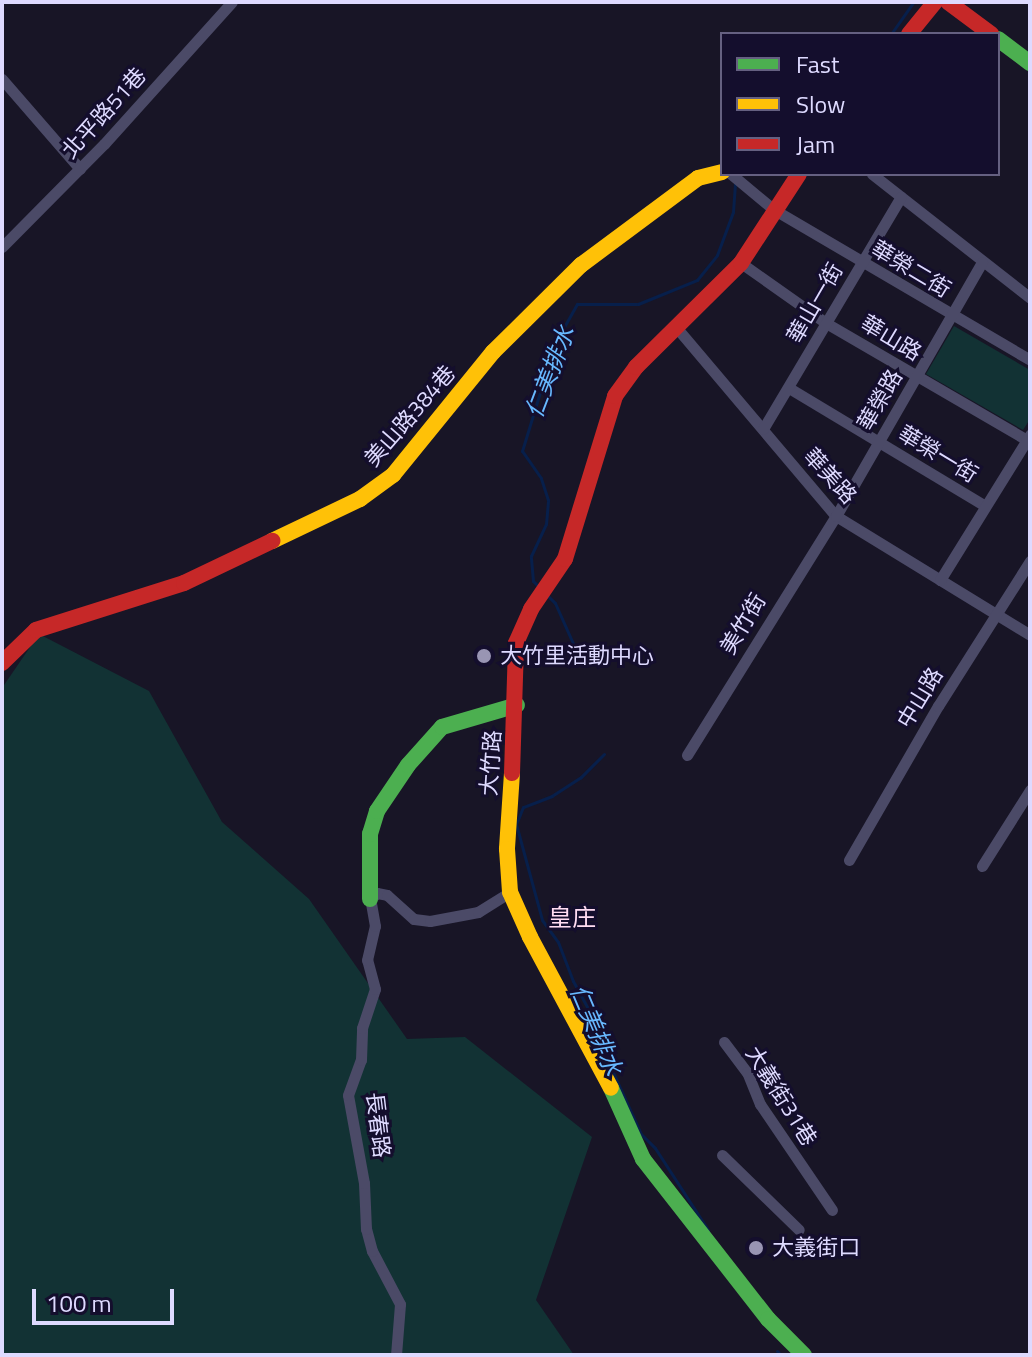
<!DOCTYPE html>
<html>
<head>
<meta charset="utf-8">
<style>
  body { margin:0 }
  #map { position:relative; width:1032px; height:1357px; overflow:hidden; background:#181526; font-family:"Titillium Web","Noto Sans TC",sans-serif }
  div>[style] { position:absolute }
  .green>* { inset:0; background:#123234 }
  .stream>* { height:3px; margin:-1.5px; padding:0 1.5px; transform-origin:1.5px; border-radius:1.5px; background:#071f4b }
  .street>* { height:11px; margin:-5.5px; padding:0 5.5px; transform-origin:5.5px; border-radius:5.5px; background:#4b4a67 }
  .fast>* { height:16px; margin:-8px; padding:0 8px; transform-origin:8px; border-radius:8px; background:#4caf50 }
  .slow>* { height:16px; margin:-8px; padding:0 8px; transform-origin:8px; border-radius:8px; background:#ffc107 }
  .jam>* { height:16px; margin:-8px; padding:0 8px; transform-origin:8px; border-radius:8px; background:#c62828 }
  .dots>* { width:22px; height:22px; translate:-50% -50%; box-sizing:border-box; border:4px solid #140e2d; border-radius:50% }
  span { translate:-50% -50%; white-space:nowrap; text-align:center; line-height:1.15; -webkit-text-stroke:6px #140e2d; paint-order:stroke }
  .street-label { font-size:22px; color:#dedaff }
  .poi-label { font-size:22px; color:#dedaff }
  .left { translate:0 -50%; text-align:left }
  .water-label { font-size:24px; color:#68b9ff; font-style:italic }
  .neighbourhood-label { font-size:24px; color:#ffdcf2 }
  .frame { position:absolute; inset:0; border:4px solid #dedaff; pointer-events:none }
  .legend { position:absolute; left:720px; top:32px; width:280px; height:144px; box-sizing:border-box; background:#140e2d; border:2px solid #656081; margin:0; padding:10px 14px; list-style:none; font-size:24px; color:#dedaff }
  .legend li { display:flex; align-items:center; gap:16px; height:40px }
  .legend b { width:40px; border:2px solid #656081 }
  .scale { position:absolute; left:32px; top:1289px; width:142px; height:36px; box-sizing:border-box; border:4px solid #dedaff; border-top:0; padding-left:10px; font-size:24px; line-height:28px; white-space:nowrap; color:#dedaff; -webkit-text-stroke:6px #140e2d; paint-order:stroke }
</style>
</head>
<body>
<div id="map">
  <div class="green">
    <i style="clip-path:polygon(954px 326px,1030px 370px,1030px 419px,1023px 430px,926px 374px)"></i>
    <i style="clip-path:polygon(39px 634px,149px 691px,222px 822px,309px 899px,407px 1039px,465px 1037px,592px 1137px,536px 1300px,574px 1355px,2px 1355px,2px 688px)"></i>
  </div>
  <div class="stream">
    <i style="left:891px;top:34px;width:39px;rotate:-55deg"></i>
    <i style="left:540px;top:588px;width:10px;rotate:-135deg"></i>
    <i style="left:533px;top:581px;width:25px;rotate:-95deg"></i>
    <i style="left:531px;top:556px;width:35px;rotate:-65deg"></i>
    <i style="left:546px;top:524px;width:24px;rotate:-85deg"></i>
    <i style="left:548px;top:500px;width:23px;rotate:-108deg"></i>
    <i style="left:541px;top:478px;width:33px;rotate:-125deg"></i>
    <i style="left:522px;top:451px;width:113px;rotate:-73deg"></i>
    <i style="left:555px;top:343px;width:45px;rotate:-60.6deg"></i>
    <i style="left:577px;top:304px;width:61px"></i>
    <i style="left:638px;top:304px;width:64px;rotate:-22.1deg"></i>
    <i style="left:697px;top:280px;width:32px;rotate:-51deg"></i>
    <i style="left:717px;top:255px;width:46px;rotate:-69.6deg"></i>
    <i style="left:733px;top:212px;width:29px;rotate:-86deg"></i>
    <i style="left:548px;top:596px;width:10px;rotate:45deg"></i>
    <i style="left:555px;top:603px;width:59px;rotate:66deg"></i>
    <i style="left:604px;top:754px;width:33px;rotate:135deg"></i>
    <i style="left:581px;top:777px;width:35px;rotate:147deg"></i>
    <i style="left:552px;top:796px;width:31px;rotate:159deg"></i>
    <i style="left:523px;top:807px;width:18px;rotate:112deg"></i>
    <i style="left:516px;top:824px;width:99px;rotate:74.8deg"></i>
    <i style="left:542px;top:920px;width:27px;rotate:54deg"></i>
    <i style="left:558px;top:942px;width:42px;rotate:69deg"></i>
    <i style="left:573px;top:981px;width:67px;rotate:61.5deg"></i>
    <i style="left:605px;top:1040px;width:31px;rotate:77deg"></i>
    <i style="left:612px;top:1070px;width:70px;rotate:65.6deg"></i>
    <i style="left:641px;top:1134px;width:20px;rotate:45deg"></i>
    <i style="left:655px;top:1148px;width:98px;rotate:57.1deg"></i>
    <i style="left:777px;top:1351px;width:6px;rotate:45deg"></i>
  </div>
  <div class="street">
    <i style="left:2px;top:79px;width:119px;rotate:49.1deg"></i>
    <i style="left:731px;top:174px;width:55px;rotate:39.8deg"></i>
    <i style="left:773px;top:209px;width:298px;rotate:30.4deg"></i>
    <i style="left:872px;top:174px;width:201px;rotate:38.1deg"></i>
    <i style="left:2px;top:247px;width:145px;rotate:-45.3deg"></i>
    <i style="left:104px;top:144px;width:191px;rotate:-48deg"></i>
    <i style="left:741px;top:263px;width:104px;rotate:35.2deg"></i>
    <i style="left:826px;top:323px;width:233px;rotate:30.2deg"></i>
    <i style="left:676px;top:327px;width:248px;rotate:49.8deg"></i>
    <i style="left:836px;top:516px;width:228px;rotate:31.5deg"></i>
    <i style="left:789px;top:388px;width:227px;rotate:31deg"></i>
    <i style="left:763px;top:429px;width:270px;rotate:-59.3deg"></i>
    <i style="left:940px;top:580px;width:171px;rotate:-58.2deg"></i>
    <i style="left:687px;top:755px;width:282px;rotate:-58.1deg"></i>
    <i style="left:836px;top:516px;width:293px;rotate:-60.1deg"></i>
    <i style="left:849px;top:860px;width:178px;rotate:-60deg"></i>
    <i style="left:938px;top:706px;width:172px;rotate:-57.6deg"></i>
    <i style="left:982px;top:866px;width:90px;rotate:-57.7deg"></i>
    <i style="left:724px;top:1042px;width:38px;rotate:53deg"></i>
    <i style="left:747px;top:1072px;width:35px;rotate:68deg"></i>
    <i style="left:760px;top:1104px;width:128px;rotate:55.8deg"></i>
    <i style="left:722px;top:1155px;width:107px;rotate:44.2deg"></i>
    <i style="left:396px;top:1355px;width:51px;rotate:-85.5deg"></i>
    <i style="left:400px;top:1304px;width:60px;rotate:-117.8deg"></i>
    <i style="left:372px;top:1251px;width:23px;rotate:-105deg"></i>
    <i style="left:366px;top:1229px;width:46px;rotate:-92.5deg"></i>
    <i style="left:364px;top:1183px;width:89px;rotate:-100.3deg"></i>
    <i style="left:348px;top:1095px;width:37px;rotate:-70deg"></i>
    <i style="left:361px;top:1060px;width:32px;rotate:-88deg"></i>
    <i style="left:362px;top:1028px;width:41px;rotate:-71.6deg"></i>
    <i style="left:375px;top:989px;width:30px;rotate:-105deg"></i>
    <i style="left:367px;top:960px;width:35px;rotate:-77deg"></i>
    <i style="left:375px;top:926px;width:27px;rotate:-100deg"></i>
    <i style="left:370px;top:899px;width:9px;rotate:-41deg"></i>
    <i style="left:377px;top:893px;width:10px;rotate:11deg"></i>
    <i style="left:387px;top:895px;width:36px;rotate:42deg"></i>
    <i style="left:414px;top:919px;width:16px;rotate:7deg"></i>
    <i style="left:430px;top:921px;width:49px;rotate:-10.6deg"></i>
    <i style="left:478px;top:912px;width:38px;rotate:-32deg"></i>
  </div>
  <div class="fast">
    <i style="left:998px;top:39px;width:40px;rotate:37deg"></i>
    <i style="left:370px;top:899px;width:65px;rotate:-90deg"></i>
    <i style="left:370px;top:834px;width:24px;rotate:-73deg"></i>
    <i style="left:377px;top:811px;width:55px;rotate:-56deg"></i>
    <i style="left:408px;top:765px;width:51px;rotate:-48.2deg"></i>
    <i style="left:442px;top:727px;width:78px;rotate:-16.3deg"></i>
    <i style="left:611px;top:1088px;width:78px;rotate:65.7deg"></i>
    <i style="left:643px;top:1159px;width:203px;rotate:52deg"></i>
    <i style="left:768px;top:1319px;width:51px;rotate:45deg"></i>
  </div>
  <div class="slow">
    <i style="left:272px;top:541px;width:98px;rotate:-25.5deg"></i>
    <i style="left:360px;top:499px;width:41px;rotate:-36deg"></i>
    <i style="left:393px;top:475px;width:159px;rotate:-50.9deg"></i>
    <i style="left:493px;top:352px;width:124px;rotate:-44.7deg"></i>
    <i style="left:581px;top:265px;width:146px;rotate:-36.6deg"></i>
    <i style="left:698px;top:178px;width:25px;rotate:-14deg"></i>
    <i style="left:512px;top:773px;width:76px;rotate:93.8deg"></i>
    <i style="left:507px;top:849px;width:43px;rotate:86deg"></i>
    <i style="left:510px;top:892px;width:49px;rotate:66deg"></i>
    <i style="left:530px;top:937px;width:171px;rotate:61.8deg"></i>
  </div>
  <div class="jam">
    <i style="left:948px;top:2px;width:54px;rotate:36.7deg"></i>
    <i style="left:909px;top:34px;width:41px;rotate:-50.9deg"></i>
    <i style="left:2px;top:663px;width:47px;rotate:-44.1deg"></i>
    <i style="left:36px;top:630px;width:155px;rotate:-17.6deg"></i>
    <i style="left:184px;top:583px;width:98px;rotate:-25.5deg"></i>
    <i style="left:512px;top:773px;width:130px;rotate:-88.2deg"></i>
    <i style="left:516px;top:643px;width:37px;rotate:-66deg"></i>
    <i style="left:531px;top:609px;width:60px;rotate:-55.8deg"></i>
    <i style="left:565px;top:559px;width:170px;rotate:-72.9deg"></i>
    <i style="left:615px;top:396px;width:36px;rotate:-54deg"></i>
    <i style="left:636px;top:367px;width:148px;rotate:-44.7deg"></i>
    <i style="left:741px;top:263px;width:106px;rotate:-56.9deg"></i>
  </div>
  <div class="dots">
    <i style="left:484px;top:656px;background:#9995b3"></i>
    <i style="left:756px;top:1248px;background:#9995b3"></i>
  </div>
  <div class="street-label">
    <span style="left:104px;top:113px;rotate:-48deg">北平路51巷</span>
    <span style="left:911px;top:269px;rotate:31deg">華榮二街</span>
    <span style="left:815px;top:303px;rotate:-60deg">華山一街</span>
    <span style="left:891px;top:338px;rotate:31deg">華山路</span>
    <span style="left:880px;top:400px;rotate:-60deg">華榮路</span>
    <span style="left:410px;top:416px;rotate:-49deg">美山路384巷</span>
    <span style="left:938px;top:454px;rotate:31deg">華榮一街</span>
    <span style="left:830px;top:476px;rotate:48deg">華美路</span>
    <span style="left:743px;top:624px;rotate:-59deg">美竹街</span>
    <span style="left:920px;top:698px;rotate:-59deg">中山路</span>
    <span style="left:491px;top:763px;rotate:-86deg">大竹路</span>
    <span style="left:781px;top:1096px;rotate:58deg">大義街31巷</span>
    <span style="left:378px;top:1125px;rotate:83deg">長春路</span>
  </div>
  <div class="poi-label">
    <span class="left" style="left:500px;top:656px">大竹里活動中心</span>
    <span class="left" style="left:772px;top:1248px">大義街口</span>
  </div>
  <div class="water-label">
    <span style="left:550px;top:372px;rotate:-69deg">仁美排水</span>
    <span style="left:596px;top:1030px;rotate:67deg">仁美排水</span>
  </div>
  <div class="neighbourhood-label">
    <span style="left:572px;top:918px">皇庄</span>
  </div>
  <div class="frame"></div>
  <ul class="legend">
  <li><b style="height:10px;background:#4caf50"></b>Fast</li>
  <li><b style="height:10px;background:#ffc107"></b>Slow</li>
  <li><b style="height:10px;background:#c62828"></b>Jam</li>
  </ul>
  <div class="scale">100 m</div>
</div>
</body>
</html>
